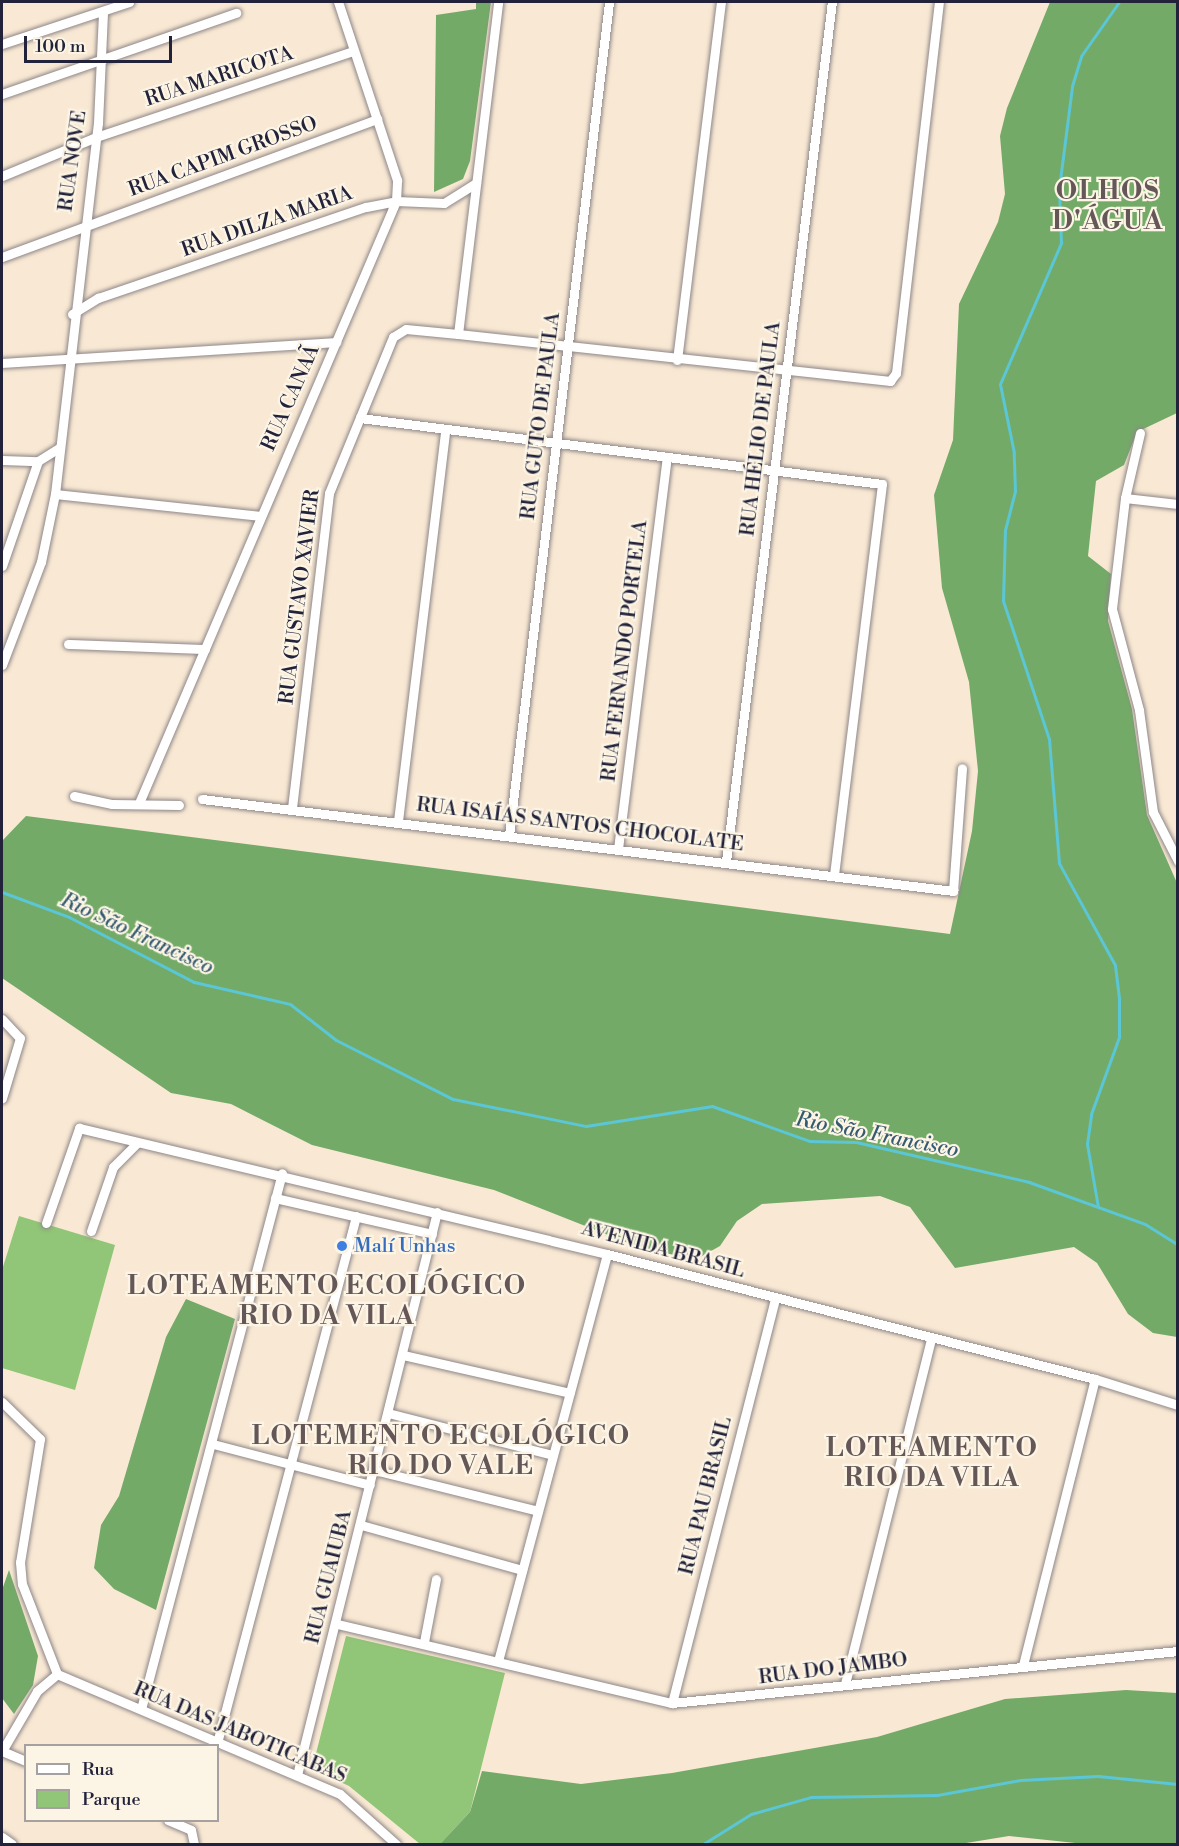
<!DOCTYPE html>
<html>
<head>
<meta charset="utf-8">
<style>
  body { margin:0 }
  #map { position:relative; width:1179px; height:1846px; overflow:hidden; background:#f9e9d4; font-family:"Libre Bodoni",serif }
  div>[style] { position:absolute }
  .green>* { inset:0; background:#91c577 }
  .forest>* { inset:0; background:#74aa68 }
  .stream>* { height:3px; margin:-1.5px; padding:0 1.5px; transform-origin:1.5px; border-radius:1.5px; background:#5bc6d5 }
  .roads { filter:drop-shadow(0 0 2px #8e8688) drop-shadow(0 0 2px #8e8688) }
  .street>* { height:9px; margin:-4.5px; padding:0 4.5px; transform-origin:4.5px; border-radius:4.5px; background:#fff }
  .dots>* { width:16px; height:16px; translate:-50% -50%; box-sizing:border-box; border:3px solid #fcf5e5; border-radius:50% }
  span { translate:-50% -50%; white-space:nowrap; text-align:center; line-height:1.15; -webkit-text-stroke:4.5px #fcf5e5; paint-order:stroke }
  .street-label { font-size:20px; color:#22223b }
  .shop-label { font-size:20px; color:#366cbe }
  .left { translate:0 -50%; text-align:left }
  .water-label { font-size:21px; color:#365b71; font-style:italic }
  .district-label { font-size:26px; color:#655757; font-weight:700; letter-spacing:1.5px }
  .frame { position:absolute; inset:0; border:3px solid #22223b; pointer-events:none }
  .legend { position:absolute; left:24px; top:1744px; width:195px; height:78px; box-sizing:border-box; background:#fcf5e5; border:2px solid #a5a1a1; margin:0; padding:8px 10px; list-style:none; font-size:18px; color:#22223b }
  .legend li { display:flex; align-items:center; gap:12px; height:30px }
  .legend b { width:30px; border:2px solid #a5a1a1 }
  .scale { position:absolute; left:24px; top:36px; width:148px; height:27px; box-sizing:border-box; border:3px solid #22223b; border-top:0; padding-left:8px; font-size:18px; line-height:21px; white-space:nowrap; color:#22223b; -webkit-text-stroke:4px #fcf5e5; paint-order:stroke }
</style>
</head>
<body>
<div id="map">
  <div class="green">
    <i style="clip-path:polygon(19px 1216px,115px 1245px,75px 1390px,2px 1368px,2px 1270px)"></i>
    <i style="clip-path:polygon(346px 1636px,505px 1673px,470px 1812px,440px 1844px,420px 1844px,349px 1786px,312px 1769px)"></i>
  </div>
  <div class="forest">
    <i style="clip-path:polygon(476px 2px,491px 2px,470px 161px,463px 179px,434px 192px,436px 15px,476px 9px)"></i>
    <i style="clip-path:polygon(1050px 2px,1177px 2px,1177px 413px,1137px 432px,1124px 465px,1096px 481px,1088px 556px,1111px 574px,1108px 621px,1132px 709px,1147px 815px,1177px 883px,1177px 1337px,1153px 1333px,1128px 1314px,1097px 1263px,1074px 1247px,955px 1268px,910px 1207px,880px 1196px,762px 1204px,737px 1221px,720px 1246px,695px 1260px,636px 1246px,494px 1190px,312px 1145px,231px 1104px,171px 1093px,2px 978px,2px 841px,26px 816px,950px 934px,972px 831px,978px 771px,969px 682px,942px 588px,934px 495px,953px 440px,959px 304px,998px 222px,1005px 194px,1000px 136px,1007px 108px)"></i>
    <i style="clip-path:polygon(186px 1299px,235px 1319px,156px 1610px,114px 1589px,94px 1568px,101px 1525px,119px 1496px,166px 1337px)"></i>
    <i style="clip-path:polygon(9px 1570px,38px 1656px,33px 1685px,14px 1714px,2px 1698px,2px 1590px)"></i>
    <i style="clip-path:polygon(1126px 1690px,1177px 1693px,1177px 1844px,1085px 1844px,1009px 1836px,960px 1844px,440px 1844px,470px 1812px,482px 1771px,581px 1784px,672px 1773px,877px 1737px,1005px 1699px)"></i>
  </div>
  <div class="stream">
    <i style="left:2px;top:892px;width:72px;rotate:20.5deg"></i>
    <i style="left:69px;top:917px;width:141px;rotate:27.5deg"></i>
    <i style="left:194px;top:982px;width:98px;rotate:12.9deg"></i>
    <i style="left:290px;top:1004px;width:58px;rotate:38deg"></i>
    <i style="left:336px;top:1040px;width:131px;rotate:26.8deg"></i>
    <i style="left:453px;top:1099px;width:136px;rotate:11.5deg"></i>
    <i style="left:586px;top:1126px;width:128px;rotate:-9deg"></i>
    <i style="left:712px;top:1106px;width:104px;rotate:19.7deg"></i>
    <i style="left:810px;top:1141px;width:46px;rotate:1.2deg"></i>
    <i style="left:856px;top:1142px;width:178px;rotate:13deg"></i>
    <i style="left:1029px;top:1182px;width:123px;rotate:19.9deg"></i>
    <i style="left:1145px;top:1224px;width:39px;rotate:32deg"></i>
    <i style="left:1098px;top:1207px;width:64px;rotate:-99.9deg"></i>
    <i style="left:1087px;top:1144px;width:30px;rotate:-82deg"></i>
    <i style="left:1091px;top:1114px;width:82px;rotate:-70deg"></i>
    <i style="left:1119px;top:1037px;width:39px;rotate:-90deg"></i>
    <i style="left:1119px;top:998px;width:33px;rotate:-97deg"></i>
    <i style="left:1115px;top:965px;width:116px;rotate:-118.8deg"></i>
    <i style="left:1059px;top:863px;width:124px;rotate:-94.6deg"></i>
    <i style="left:1049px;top:739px;width:145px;rotate:-108.4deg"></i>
    <i style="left:1003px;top:601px;width:71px;rotate:-88.4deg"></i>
    <i style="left:1005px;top:530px;width:40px;rotate:-75.6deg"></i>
    <i style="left:1015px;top:491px;width:38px;rotate:-92deg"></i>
    <i style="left:1014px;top:453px;width:70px;rotate:-101.5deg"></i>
    <i style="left:1000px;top:384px;width:154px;rotate:-66.6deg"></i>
    <i style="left:1061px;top:243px;width:55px;rotate:-92.1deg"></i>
    <i style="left:1059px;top:188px;width:103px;rotate:-82.7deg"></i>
    <i style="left:1072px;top:86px;width:31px;rotate:-73deg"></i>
    <i style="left:1081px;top:56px;width:66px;rotate:-54.9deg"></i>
    <i style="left:703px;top:1844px;width:57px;rotate:-32deg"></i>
    <i style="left:751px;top:1814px;width:62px;rotate:-15.8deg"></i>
    <i style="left:811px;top:1797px;width:126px;rotate:-0.9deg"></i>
    <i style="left:937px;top:1795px;width:84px;rotate:-10.2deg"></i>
    <i style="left:1020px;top:1780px;width:78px;rotate:-2.9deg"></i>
    <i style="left:1098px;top:1776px;width:80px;rotate:5.7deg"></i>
  </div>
  <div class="roads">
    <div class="street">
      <i style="left:2px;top:44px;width:134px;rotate:-18.3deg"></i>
      <i style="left:2px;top:94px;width:248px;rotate:-19.1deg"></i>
      <i style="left:2px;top:176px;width:102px;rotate:-22.5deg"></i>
      <i style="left:96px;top:137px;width:271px;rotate:-18.5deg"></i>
      <i style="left:2px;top:257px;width:400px;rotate:-20.2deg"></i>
      <i style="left:72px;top:314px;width:31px;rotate:-32deg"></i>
      <i style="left:98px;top:298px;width:283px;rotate:-18.8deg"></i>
      <i style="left:366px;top:207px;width:31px;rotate:-11deg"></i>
      <i style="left:396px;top:201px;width:48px;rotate:2.4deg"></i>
      <i style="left:444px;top:203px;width:38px;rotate:-32deg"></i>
      <i style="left:458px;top:334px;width:334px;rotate:-83.1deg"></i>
      <i style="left:677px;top:360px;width:361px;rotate:-83deg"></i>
      <i style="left:2px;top:363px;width:335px;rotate:-3.6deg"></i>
      <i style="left:360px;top:418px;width:526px;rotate:7.21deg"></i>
      <i style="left:882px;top:484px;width:394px;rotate:97deg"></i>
      <i style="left:1140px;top:433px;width:67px;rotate:103deg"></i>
      <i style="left:1125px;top:498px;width:112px;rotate:96.7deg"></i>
      <i style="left:1112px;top:609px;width:105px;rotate:75deg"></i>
      <i style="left:1139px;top:710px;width:103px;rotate:82.2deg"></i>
      <i style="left:1153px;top:812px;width:55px;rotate:63deg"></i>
      <i style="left:2px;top:460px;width:36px;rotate:2deg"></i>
      <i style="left:55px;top:494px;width:207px;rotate:6.1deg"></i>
      <i style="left:1125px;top:498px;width:53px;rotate:6.5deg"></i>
      <i style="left:2px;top:566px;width:111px;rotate:-71.1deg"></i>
      <i style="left:38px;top:461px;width:25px;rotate:-32deg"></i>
      <i style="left:68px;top:644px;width:137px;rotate:2.1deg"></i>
      <i style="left:2px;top:665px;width:110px;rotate:-69.3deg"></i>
      <i style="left:41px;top:562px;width:69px;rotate:-78.4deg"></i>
      <i style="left:55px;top:494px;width:373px;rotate:-83.4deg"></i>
      <i style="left:98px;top:123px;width:111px;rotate:-87.4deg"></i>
      <i style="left:74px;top:796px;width:39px;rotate:12deg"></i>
      <i style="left:112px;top:804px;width:67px;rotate:0.9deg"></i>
      <i style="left:202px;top:799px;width:757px;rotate:6.98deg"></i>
      <i style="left:953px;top:891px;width:123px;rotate:-85.8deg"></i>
      <i style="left:139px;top:803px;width:655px;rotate:-66.88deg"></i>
      <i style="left:396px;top:201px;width:21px;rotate:-87deg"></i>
      <i style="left:397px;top:180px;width:188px;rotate:-108.3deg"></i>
      <i style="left:292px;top:808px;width:317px;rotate:-83.3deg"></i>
      <i style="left:329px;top:493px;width:169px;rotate:-67.7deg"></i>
      <i style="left:393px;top:337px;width:15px;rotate:-32deg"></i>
      <i style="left:406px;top:329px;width:52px;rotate:5.5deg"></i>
      <i style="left:458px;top:334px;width:435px;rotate:6.2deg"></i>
      <i style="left:890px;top:381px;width:10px;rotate:-53deg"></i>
      <i style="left:896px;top:373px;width:373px;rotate:-83.4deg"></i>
      <i style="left:398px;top:821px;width:394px;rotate:-83.1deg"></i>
      <i style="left:509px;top:835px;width:839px;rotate:-83.15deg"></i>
      <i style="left:618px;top:849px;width:395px;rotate:-82.9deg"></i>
      <i style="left:726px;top:861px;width:866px;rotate:-82.97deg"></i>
      <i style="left:2px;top:1019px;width:26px;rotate:47deg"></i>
      <i style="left:20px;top:1038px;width:63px;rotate:106.7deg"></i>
      <i style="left:275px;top:1198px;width:161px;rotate:12.9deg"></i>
      <i style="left:46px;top:1223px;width:101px;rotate:-70.8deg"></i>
      <i style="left:79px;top:1128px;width:543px;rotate:13.42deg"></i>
      <i style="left:607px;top:1254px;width:504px;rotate:14.37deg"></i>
      <i style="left:1095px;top:1379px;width:87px;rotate:17.4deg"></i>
      <i style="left:91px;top:1231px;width:68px;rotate:-71deg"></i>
      <i style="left:113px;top:1167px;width:33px;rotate:-45deg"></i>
      <i style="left:403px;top:1355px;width:171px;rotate:12.8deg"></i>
      <i style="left:2px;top:1402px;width:53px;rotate:44.2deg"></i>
      <i style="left:40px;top:1439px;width:125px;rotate:99.2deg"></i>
      <i style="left:20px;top:1562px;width:22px;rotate:85deg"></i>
      <i style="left:22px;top:1584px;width:97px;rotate:68.7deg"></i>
      <i style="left:388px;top:1413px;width:170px;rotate:14.3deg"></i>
      <i style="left:213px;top:1444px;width:162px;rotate:14.6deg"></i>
      <i style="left:374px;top:1470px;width:169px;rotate:14deg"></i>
      <i style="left:361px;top:1525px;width:167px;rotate:15.6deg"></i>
      <i style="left:337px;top:1624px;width:344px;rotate:13.3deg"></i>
      <i style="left:672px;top:1703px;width:509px;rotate:-5.87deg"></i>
      <i style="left:424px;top:1642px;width:64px;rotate:-79.2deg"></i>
      <i style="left:498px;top:1661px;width:421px;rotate:-75deg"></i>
      <i style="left:1023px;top:1665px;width:295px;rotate:-75.9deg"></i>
      <i style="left:57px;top:1674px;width:307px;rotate:23deg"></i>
      <i style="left:340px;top:1794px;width:75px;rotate:41.8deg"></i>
      <i style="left:845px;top:1684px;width:356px;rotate:-76deg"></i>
      <i style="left:672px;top:1703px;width:418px;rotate:-75.7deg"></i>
      <i style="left:141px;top:1709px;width:554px;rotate:-75.26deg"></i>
      <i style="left:217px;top:1743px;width:545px;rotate:-75.22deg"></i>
      <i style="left:2px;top:1751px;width:69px;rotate:-59.7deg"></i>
      <i style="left:37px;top:1691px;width:26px;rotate:-40deg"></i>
      <i style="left:2px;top:1751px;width:26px;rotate:23deg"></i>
      <i style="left:297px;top:1775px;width:580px;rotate:-76.04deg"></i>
      <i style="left:168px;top:1820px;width:25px;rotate:23deg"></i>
      <i style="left:191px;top:1830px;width:14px;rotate:78deg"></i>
      <i style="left:2px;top:1837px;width:12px;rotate:35deg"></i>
    </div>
  </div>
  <div class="dots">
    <i style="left:342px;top:1246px;background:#3f7fe0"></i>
  </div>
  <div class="street-label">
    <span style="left:219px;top:77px;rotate:-18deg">RUA MARICOTA</span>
    <span style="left:223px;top:157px;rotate:-20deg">RUA CAPIM GROSSO</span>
    <span style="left:73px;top:161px;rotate:-82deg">RUA NOVE</span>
    <span style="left:267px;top:222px;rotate:-19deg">RUA DILZA MARIA</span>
    <span style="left:291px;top:398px;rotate:-66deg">RUA CANAÃ</span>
    <span style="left:541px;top:416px;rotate:-83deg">RUA GUTO DE PAULA</span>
    <span style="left:761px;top:429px;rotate:-83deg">RUA HÉLIO DE PAULA</span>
    <span style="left:300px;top:597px;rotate:-83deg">RUA GUSTAVO XAVIER</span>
    <span style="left:625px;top:651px;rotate:-83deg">RUA FERNANDO PORTELA</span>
    <span style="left:580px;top:825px;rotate:7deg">RUA ISAÍAS SANTOS CHOCOLATE</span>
    <span style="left:663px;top:1250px;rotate:15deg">AVENIDA BRASIL</span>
    <span style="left:706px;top:1496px;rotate:-76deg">RUA PAU BRASIL</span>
    <span style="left:329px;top:1577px;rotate:-76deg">RUA GUAIUBA</span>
    <span style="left:833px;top:1669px;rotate:-7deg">RUA DO JAMBO</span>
    <span style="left:240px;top:1733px;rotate:23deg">RUA DAS JABOTICABAS</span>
  </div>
  <div class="shop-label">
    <span class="left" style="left:354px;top:1246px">Malí Unhas</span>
  </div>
  <div class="water-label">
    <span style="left:137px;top:934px;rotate:25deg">Rio São Francisco</span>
    <span style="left:877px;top:1135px;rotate:11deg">Rio São Francisco</span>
  </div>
  <div class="district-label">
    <span style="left:1108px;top:207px">OLHOS<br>D'ÁGUA</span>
    <span style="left:327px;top:1302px">LOTEAMENTO ECOLÓGICO<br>RIO DA VILA</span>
    <span style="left:441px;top:1452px">LOTEMENTO ECOLÓGICO<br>RIO DO VALE</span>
    <span style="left:932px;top:1464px">LOTEAMENTO<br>RIO DA VILA</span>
  </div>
  <div class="frame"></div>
  <ul class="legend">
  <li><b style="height:8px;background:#fff"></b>Rua</li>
  <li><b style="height:16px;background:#91c577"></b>Parque</li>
  </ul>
  <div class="scale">100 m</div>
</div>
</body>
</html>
